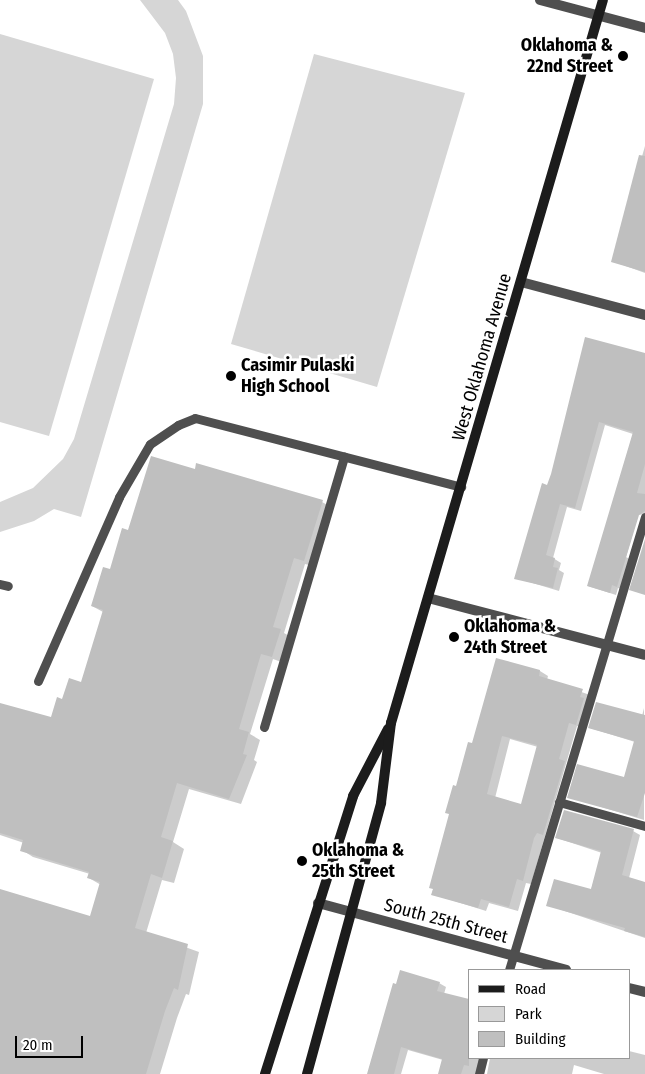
<!DOCTYPE html>
<html>
<head>
<meta charset="utf-8">
<style>
  body { margin:0 }
  #map { position:relative; width:645px; height:1074px; overflow:hidden; background:#fff; font-family:"Fira Sans Condensed",sans-serif }
  div>[style] { position:absolute }
  .green>* { inset:0; background:#d6d6d6 }
  .shadow>* { inset:0; background:#0003 }
  .building>* { inset:0; background:#bfbfbf }
  .service>* { height:9px; margin:-4.5px; padding:0 4.5px; transform-origin:4.5px; border-radius:4.5px; background:#4f4f4f }
  .minor>* { height:10px; margin:-5px; padding:0 5px; transform-origin:5px; border-radius:5px; background:#4f4f4f }
  .secondary>* { height:10px; margin:-5px; padding:0 5px; transform-origin:5px; border-radius:5px; background:#1c1c1c }
  .dots>* { width:14px; height:14px; translate:-50% -50%; box-sizing:border-box; border:2px solid #fff; border-radius:50% }
  span { translate:-50% -50%; white-space:nowrap; text-align:center; line-height:1.15; -webkit-text-stroke:5px #fff; paint-order:stroke }
  .poi-label { font-size:18px; color:#000; font-weight:700 }
  .right { translate:-100% -50%; text-align:right }
  .left { translate:0 -50%; text-align:left }
  .street-label { font-size:18px; color:#000 }
  .legend { position:absolute; left:468px; top:969px; width:162px; height:90px; box-sizing:border-box; background:#fff; border:1px solid #999; margin:0; padding:6px 9px; list-style:none; font-size:15px; color:#000 }
  .legend li { display:flex; align-items:center; gap:10px; height:25px }
  .legend b { width:25px; border:1px solid #999 }
  .scale { position:absolute; left:15px; top:1036px; width:68px; height:22px; box-sizing:border-box; border:2px solid #000; border-top:0; padding-left:6px; font-size:15px; line-height:18px; white-space:nowrap; color:#000; -webkit-text-stroke:4px #fff; paint-order:stroke }
</style>
</head>
<body>
<div id="map">
  <div class="green">
    <i style="clip-path:polygon(140px 0,178px 0,186px 11px,203px 56px,203px 104px,81px 517px,54px 509px,34px 521px,0 532px,0 502px,33px 488px,63px 459px,74px 439px,174px 104px,176px 78px,173px 54px,165px 33px)"></i>
    <i style="clip-path:polygon(0 34px,154px 79px,49px 436px,0 422px)"></i>
    <i style="clip-path:polygon(314px 54px,465px 93px,377px 387px,231px 344px)"></i>
  </div>
  <div class="shadow">
    <i style="clip-path:polygon(645px 146px,645px 273px,612px 261px)"></i>
    <i style="clip-path:polygon(645px 367px,645px 514px,638px 515px,626px 557px,633px 561px,624px 590px,618px 588px,616px 595px,588px 586px,633px 434px,605px 425px,581px 511px,567px 507px,553px 558px,561px 563px,559px 570px,564px 573px,559px 591px,516px 578px,552px 475px)"></i>
    <i style="clip-path:polygon(195px 470px,322px 502px,333px 508px,316px 567px,305px 564px,284px 633px,291px 637px,284px 663px,273px 659px,250px 734px,260px 740px,254px 760px,257px 762px,241px 804px,189px 789px,173px 842px,184px 849px,174px 883px,162px 880px,146px 933px,199px 952px,189px 995px,186px 994px,177px 1018px,160px 1074px,0 1074px,0 891px,91px 918px,101px 885px,89px 878px,90px 874px,33px 857px,22px 850px,24px 843px,0 835px,0 704px,52px 719px,63px 700px,82px 684px,103px 612px,92px 606px,129px 532px)"></i>
    <i style="clip-path:polygon(evenodd,497px 659px,540px 671px,548px 676px,547px 680px,590px 695px,584px 729px,577px 726px,531px 884px,526px 883px,518px 911px,489px 903px,486px 911px,432px 894px,456px 788px,473px 744px,497px 659px,510px 739px,538px 747px,522px 805px,495px 798px,510px 739px)"></i>
    <i style="clip-path:polygon(644px 708px,644px 820px,569px 797px,624px 779px,635px 742px,590px 728px,642px 716px)"></i>
    <i style="clip-path:polygon(633px 831px,640px 835px,629px 878px,645px 883px,645px 938px,547px 905px,591px 890px,602px 853px,557px 838px)"></i>
    <i style="clip-path:polygon(439px 983px,446px 987px,444px 994px,469px 1058px,486px 1058px,480px 1074px,439px 1074px,443px 1060px,408px 1050px,401px 1074px,369px 1074px)"></i>
    <i style="clip-path:polygon(629px 1051px,645px 1055px,645px 1074px,604px 1074px,574px 1065px,572px 1074px,487px 1074px,490px 1058px,629px 1058px)"></i>
  </div>
  <div class="building">
    <i style="clip-path:polygon(639px 155px,645px 156px,645px 272px,611px 262px)"></i>
    <i style="clip-path:polygon(585px 337px,645px 353px,645px 464px,637px 493px,645px 494px,645px 511px,639px 515px,617px 587px,612px 585px,610px 593px,587px 586px,633px 432px,599px 422px,575px 508px,560px 504px,546px 555px,555px 558px,553px 567px,558px 568px,553px 588px,514px 579px,542px 483px,547px 485px,551px 474px)"></i>
    <i style="clip-path:polygon(151px 456px,195px 469px,196px 463px,323px 500px,304px 561px,294px 558px,273px 627px,281px 629px,272px 657px,261px 654px,239px 729px,249px 732px,243px 754px,247px 755px,229px 799px,177px 783px,161px 837px,173px 841px,162px 878px,151px 874px,135px 928px,188px 944px,178px 990px,174px 988px,165px 1011px,146px 1074px,0 1074px,0 889px,90px 916px,100px 882px,87px 878px,89px 872px,20px 851px,23px 840px,0 833px,0 703px,51px 717px,57px 697px,62px 699px,69px 678px,81px 682px,103px 610px,91px 606px,103px 567px,110px 569px,122px 528px,128px 530px)"></i>
    <i style="clip-path:polygon(645px 539px,645px 595px,629px 590px)"></i>
    <i style="clip-path:polygon(evenodd,496px 658px,540px 670px,539px 676px,583px 689px,580px 697px,584px 698px,576px 725px,569px 723px,559px 759px,565px 761px,543px 835px,537px 833px,534px 838px,523px 881px,517px 879px,509px 907px,481px 899px,478px 908px,431px 895px,433px 889px,429px 888px,449px 814px,445px 813px,453px 785px,456px 786px,468px 742px,472px 743px,496px 658px,502px 736px,537px 745px,521px 804px,487px 794px,502px 736px)"></i>
    <i style="clip-path:polygon(596px 702px,645px 715px,645px 793px,637px 817px,567px 798px,577px 764px,624px 777px,634px 741px,588px 728px)"></i>
    <i style="clip-path:polygon(564px 810px,634px 829px,622px 875px,645px 882px,645px 937px,624px 931px,625px 928px,546px 906px,554px 879px,591px 889px,601px 851px,555px 838px)"></i>
    <i style="clip-path:polygon(400px 970px,440px 982px,437px 991px,469px 999px,469px 1066px,464px 1065px,461px 1074px,438px 1074px,442px 1059px,401px 1047px,394px 1074px,367px 1074px,393px 983px,396px 984px)"></i>
  </div>
  <div class="service">
    <i style="left:0;top:584px;width:8px;rotate:14deg"></i>
    <i style="left:38px;top:681px;width:201px;rotate:-66.2deg"></i>
    <i style="left:119px;top:497px;width:61px;rotate:-59.7deg"></i>
    <i style="left:150px;top:444px;width:34px;rotate:-34deg"></i>
    <i style="left:178px;top:425px;width:18px;rotate:-22deg"></i>
    <i style="left:195px;top:418px;width:275px;rotate:14.5deg"></i>
    <i style="left:264px;top:727px;width:282px;rotate:-73.5deg"></i>
    <i style="left:559px;top:802px;width:89px;rotate:15.6deg"></i>
    <i style="left:509px;top:970px;width:473px;rotate:-73.3deg"></i>
    <i style="left:479px;top:1074px;width:16px;rotate:-76deg"></i>
  </div>
  <div class="minor">
    <i style="left:540px;top:0;width:109px;rotate:14.9deg"></i>
    <i style="left:521px;top:282px;width:128px;rotate:14.9deg"></i>
    <i style="left:428px;top:598px;width:224px;rotate:14.7deg"></i>
    <i style="left:318px;top:903px;width:257px;rotate:15.1deg"></i>
    <i style="left:629px;top:988px;width:16px;rotate:14deg"></i>
  </div>
  <div class="secondary">
    <i style="left:265px;top:1074px;width:292px;rotate:-72.4deg"></i>
    <i style="left:353px;top:796px;width:76px;rotate:-62.4deg"></i>
    <i style="left:307px;top:1074px;width:281px;rotate:-74.7deg"></i>
    <i style="left:381px;top:803px;width:81px;rotate:-82.9deg"></i>
    <i style="left:391px;top:723px;width:753px;rotate:-73.66deg"></i>
  </div>
  <div class="dots">
    <i style="left:623px;top:56px;background:#000"></i>
    <i style="left:231px;top:376px;background:#000"></i>
    <i style="left:454px;top:637px;background:#000"></i>
    <i style="left:302px;top:861px;background:#000"></i>
  </div>
  <div class="poi-label">
    <span class="right" style="left:613px;top:56px">Oklahoma &amp;<br>22nd Street</span>
    <span class="left" style="left:241px;top:376px">Casimir Pulaski<br>High School</span>
    <span class="left" style="left:464px;top:637px">Oklahoma &amp;<br>24th Street</span>
    <span class="left" style="left:312px;top:861px">Oklahoma &amp;<br>25th Street</span>
  </div>
  <div class="street-label">
    <span style="left:482px;top:357px;rotate:-74deg">West Oklahoma Avenue</span>
    <span style="left:446px;top:921px;rotate:15deg">South 25th Street</span>
  </div>
  <ul class="legend">
  <li><b style="height:6px;background:#1c1c1c"></b>Road</li>
  <li><b style="height:14px;background:#d6d6d6"></b>Park</li>
  <li><b style="height:14px;background:#bfbfbf"></b>Building</li>
  </ul>
  <div class="scale">20 m</div>
</div>
</body>
</html>
